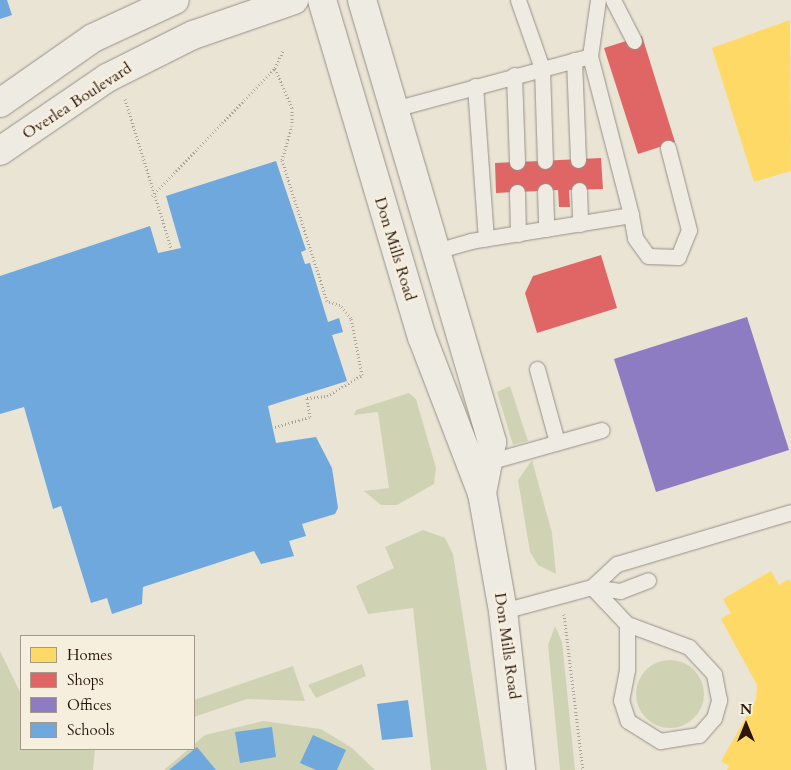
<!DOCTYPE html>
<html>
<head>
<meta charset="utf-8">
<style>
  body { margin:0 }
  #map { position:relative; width:791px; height:770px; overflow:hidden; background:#eae4d5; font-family:Cardo,serif }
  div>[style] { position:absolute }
  .green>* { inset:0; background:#d0d3b3 }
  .round { border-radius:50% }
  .homes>* { inset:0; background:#ffd966 }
  .shops>* { inset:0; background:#e06666 }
  .offices>* { inset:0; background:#8e7cc3 }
  .schools>* { inset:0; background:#6fa8dc }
  .path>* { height:3px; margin-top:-1.5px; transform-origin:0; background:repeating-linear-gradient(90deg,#a9a39d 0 1px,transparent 0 3.5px) }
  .roads { filter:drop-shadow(0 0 1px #969087) drop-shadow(0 0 1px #969087) }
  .service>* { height:15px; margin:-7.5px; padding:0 7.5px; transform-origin:7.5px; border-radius:7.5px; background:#eeebe3 }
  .secondary>* { height:28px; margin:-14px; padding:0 14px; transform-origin:14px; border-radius:14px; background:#eeebe3 }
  span { translate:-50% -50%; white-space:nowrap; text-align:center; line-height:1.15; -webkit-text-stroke:5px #f7efde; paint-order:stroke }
  .street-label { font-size:16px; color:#29170f }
  .legend { position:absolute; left:20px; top:635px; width:175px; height:115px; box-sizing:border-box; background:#f7efde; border:1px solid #a5998b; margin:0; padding:6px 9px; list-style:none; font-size:15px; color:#29170f }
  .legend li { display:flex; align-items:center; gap:10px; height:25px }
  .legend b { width:25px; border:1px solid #a5998b }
  .north { position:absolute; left:721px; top:700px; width:50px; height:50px; -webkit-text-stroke:4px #f7efde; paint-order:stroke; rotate:0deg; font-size:14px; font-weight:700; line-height:20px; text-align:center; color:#29170f }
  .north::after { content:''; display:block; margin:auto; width:18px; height:22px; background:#29170f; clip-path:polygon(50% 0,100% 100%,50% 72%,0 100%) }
</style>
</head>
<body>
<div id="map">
  <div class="green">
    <i style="clip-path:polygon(510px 386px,528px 441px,513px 445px,497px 392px)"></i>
    <i style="clip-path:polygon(409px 393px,416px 399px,436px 468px,434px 484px,397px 505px,381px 505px,364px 491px,389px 488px,378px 412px,354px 415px,356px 410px)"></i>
    <i style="clip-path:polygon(532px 460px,552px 533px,556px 574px,538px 565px,530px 552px,518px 480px)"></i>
    <i style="clip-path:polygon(423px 530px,445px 538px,453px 554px,487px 770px,431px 770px,413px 608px,368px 614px,356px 586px,394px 568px,385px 547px)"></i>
    <i style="clip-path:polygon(555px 626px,562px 642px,575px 770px,560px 770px,548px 645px)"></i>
    <i style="clip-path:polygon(0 651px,21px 694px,21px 749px,95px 749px,93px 770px,0 770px)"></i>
    <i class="round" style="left:636px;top:660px;width:68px;height:68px"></i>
    <i style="clip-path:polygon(362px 664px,366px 676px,316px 698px,308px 685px)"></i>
    <i style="clip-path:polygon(293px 666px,305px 701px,247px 699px,194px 717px,194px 700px)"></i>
    <i style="clip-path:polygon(263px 721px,321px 729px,352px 748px,375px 770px,164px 770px,205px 735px)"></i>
  </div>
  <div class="homes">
    <i style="clip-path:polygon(790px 20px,791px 171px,754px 182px,712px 48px)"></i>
    <i style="clip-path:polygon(771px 571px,779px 585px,789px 579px,791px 582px,791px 770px,727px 770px,729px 766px,721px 761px,756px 700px,757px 685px,721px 619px,731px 613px,723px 599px)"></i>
  </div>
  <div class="shops">
    <i style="clip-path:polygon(642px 36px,675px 142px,638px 154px,604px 48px)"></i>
    <i style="clip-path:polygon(601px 158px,603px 189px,569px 190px,570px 207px,559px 207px,558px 190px,496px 193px,495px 163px)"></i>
    <i style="clip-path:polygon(601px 255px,617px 308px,537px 333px,525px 293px,533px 276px)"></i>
  </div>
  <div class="offices">
    <i style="clip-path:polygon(747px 317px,789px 450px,656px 492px,614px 359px)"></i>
  </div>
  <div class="schools">
    <i style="clip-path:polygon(0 0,7px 0,12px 15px,0 19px)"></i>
    <i style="clip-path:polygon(276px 161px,306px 250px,301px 252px,305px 264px,310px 263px,328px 322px,339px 318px,343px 332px,332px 335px,347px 381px,268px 406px,276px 443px,316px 437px,332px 468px,338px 508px,335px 514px,302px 524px,306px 536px,289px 541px,294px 556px,261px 564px,254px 551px,143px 587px,142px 604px,112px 614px,107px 598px,91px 603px,61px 506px,53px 509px,24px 407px,0 414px,0 276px,150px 226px,158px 253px,181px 248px,166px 196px)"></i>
    <i style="clip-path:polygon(408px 700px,413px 737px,382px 740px,377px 704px)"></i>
    <i style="clip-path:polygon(272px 727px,276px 757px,240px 763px,235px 732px)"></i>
    <i style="clip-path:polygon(313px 735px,346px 750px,337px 770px,316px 770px,300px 763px)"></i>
    <i style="clip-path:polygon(197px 747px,216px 770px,169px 770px)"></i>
  </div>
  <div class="path">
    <i style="left:125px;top:99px;width:159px;rotate:72.8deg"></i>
    <i style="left:152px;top:196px;width:178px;rotate:-46.1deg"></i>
    <i style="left:275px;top:68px;width:19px;rotate:-65deg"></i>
    <i style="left:275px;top:427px;width:36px;rotate:-16deg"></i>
    <i style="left:310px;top:417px;width:19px;rotate:-99deg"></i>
    <i style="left:307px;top:398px;width:20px;rotate:-6deg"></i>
    <i style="left:327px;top:396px;width:41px;rotate:-31deg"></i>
    <i style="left:362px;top:375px;width:58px;rotate:-100.9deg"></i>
    <i style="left:351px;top:318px;width:17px;rotate:-130deg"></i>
    <i style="left:340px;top:305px;width:14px;rotate:-163deg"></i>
    <i style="left:327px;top:301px;width:148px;rotate:-107.7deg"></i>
    <i style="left:282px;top:160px;width:35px;rotate:-74deg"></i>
    <i style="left:292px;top:126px;width:18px;rotate:-90deg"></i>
    <i style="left:292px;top:108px;width:43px;rotate:-113deg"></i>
    <i style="left:564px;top:614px;width:157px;rotate:83.1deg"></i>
  </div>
  <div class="roads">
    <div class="service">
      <i style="left:518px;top:0;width:72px;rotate:70.6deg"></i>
      <i style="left:542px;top:68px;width:93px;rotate:88.2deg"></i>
      <i style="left:613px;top:0;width:46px;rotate:62.9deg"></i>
      <i style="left:590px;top:56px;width:57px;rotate:-81.9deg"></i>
      <i style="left:574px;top:60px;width:100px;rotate:87.7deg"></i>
      <i style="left:514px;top:75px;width:87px;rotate:88deg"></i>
      <i style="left:475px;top:86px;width:153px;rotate:85.9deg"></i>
      <i style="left:394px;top:109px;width:203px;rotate:-15.1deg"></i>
      <i style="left:590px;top:56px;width:164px;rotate:75.5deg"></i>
      <i style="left:631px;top:215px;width:162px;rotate:170.8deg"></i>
      <i style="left:471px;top:241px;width:35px;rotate:164deg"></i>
      <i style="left:579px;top:190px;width:34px;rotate:88deg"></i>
      <i style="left:545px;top:191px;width:38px;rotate:88deg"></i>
      <i style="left:517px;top:192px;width:42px;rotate:88.6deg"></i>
      <i style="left:631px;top:215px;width:23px;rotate:80deg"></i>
      <i style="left:635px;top:238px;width:22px;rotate:54deg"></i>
      <i style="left:648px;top:256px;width:30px;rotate:2deg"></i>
      <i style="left:678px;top:257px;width:29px;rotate:-68deg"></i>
      <i style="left:689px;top:230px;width:85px;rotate:-104.4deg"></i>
      <i style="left:537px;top:369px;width:76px;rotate:74.7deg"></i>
      <i style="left:488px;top:462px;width:118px;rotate:-15.7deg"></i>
      <i style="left:592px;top:587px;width:34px;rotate:-43deg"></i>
      <i style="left:617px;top:564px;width:182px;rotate:-16.6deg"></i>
      <i style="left:592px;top:587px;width:28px;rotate:8deg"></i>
      <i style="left:620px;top:591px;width:30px;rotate:-21deg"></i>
      <i style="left:503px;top:611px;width:92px;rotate:-15.1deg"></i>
      <i style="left:592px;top:587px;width:51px;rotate:46.6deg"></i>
      <i style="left:627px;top:624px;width:46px;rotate:90deg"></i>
      <i style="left:627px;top:670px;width:31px;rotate:101deg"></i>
      <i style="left:621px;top:700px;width:22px;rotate:72deg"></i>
      <i style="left:628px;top:721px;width:38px;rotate:32deg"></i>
      <i style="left:660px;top:741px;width:39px;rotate:-9deg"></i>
      <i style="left:699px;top:735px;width:23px;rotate:-49deg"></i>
      <i style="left:714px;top:718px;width:19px;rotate:-74deg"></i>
      <i style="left:719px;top:700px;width:26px;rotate:-101deg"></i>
      <i style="left:714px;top:674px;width:37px;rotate:-133deg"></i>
      <i style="left:689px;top:647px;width:66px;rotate:-159.6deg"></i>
    </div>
    <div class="secondary">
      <i style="left:322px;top:0;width:352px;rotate:73.5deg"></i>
      <i style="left:422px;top:337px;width:167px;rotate:69deg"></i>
      <i style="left:482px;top:493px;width:120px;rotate:79.9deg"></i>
      <i style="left:503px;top:611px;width:160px;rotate:83.5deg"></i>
      <i style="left:362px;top:0;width:461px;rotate:73.6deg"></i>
      <i style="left:492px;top:442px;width:52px;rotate:101.1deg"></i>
      <i style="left:0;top:103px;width:113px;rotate:-35deg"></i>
      <i style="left:93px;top:38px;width:90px;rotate:-24.9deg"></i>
      <i style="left:0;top:151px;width:130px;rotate:-34.3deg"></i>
      <i style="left:107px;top:78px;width:96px;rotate:-26.6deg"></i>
      <i style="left:193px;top:35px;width:107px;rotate:-19.1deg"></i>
    </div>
  </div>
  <div class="street-label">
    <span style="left:77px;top:101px;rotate:-33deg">Overlea Boulevard</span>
    <span style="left:395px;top:249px;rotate:73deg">Don Mills Road</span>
    <span style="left:507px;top:646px;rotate:82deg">Don Mills Road</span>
  </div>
  <ul class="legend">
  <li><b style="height:14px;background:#ffd966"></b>Homes</li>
  <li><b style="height:14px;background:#e06666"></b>Shops</li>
  <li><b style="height:14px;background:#8e7cc3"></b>Offices</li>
  <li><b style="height:14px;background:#6fa8dc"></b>Schools</li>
  </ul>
  <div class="north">N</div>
</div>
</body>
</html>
